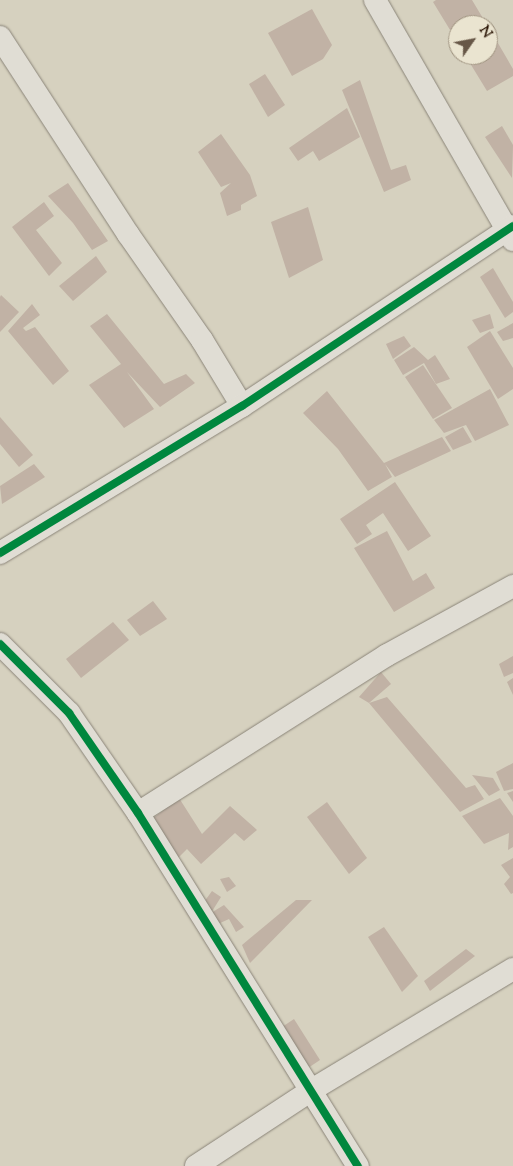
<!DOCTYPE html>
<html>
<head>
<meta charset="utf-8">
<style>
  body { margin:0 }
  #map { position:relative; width:513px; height:1166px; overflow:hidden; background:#d6d1bf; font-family:"Sorts Mill Goudy",serif }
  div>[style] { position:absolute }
  .building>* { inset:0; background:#c1b2a5 }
  .roads { filter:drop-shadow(0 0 1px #8a8478) drop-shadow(0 0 1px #8a8478) }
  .street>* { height:22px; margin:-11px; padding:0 11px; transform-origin:11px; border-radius:11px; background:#e0ddd4 }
  .cycleway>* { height:8px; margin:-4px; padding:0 4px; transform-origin:4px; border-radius:4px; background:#00873e }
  span { translate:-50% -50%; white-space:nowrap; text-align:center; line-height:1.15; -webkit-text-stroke:4px #eae4d0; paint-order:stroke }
  .north { position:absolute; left:448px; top:15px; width:50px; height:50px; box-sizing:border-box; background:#eae4d0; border:1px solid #9e927f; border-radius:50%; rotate:57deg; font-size:14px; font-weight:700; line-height:20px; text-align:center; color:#2b1606 }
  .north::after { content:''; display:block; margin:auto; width:18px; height:22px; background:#675747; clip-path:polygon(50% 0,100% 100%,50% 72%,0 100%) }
</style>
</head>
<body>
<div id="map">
  <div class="building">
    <i style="clip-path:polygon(436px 0,472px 0,487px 25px,458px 25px,458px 43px,433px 2px)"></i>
    <i style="clip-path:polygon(312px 9px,332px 45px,323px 59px,292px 76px,268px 33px)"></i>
    <i style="clip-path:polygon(488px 26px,513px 69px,513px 76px,487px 91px,465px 55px,488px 55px)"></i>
    <i style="clip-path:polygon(265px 74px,285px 105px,268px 117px,249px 84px)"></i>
    <i style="clip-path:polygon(360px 80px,391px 170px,406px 165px,411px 180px,384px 192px,342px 90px)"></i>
    <i style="clip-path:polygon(347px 108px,360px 137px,319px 161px,313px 151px,298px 161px,289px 148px)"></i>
    <i style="clip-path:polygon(502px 126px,513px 145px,512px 178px,485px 137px)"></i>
    <i style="clip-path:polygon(221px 134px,250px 175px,257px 196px,241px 205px,241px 210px,227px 216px,220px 193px,231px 183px,221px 187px,198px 152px)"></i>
    <i style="clip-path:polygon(68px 183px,108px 241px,92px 250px,73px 223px,48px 196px)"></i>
    <i style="clip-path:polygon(44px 202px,54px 216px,36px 230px,62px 263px,49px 276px,12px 227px)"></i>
    <i style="clip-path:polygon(308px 207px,323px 260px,289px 278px,271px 222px)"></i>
    <i style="clip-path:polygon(96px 256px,107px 272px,73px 301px,59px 286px)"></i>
    <i style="clip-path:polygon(493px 268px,513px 302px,513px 312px,505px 318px,480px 277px)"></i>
    <i style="clip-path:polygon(1px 295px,19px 312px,0 332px,0 297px)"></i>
    <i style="clip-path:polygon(32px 304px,40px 315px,23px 328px,26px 331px,35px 327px,69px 371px,53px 385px,8px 331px)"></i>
    <i style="clip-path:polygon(107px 314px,164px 384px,186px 374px,195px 383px,160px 407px,127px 372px,154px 409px,124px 428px,89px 385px,121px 364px,90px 326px)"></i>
    <i style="clip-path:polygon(490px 314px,494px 328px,480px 333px,472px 320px)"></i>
    <i style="clip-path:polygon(513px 323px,513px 338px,503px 341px,497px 332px)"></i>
    <i style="clip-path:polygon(490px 331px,513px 368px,513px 389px,498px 399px,467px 347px)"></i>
    <i style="clip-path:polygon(404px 336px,411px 346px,393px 359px,386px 344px)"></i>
    <i style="clip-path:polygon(414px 347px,428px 360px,435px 355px,450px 379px,436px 384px,424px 363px,403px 375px,394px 360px)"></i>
    <i style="clip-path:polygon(423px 365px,452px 408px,433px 419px,405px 377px)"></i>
    <i style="clip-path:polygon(490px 389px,509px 425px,475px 441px,466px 425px,444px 433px,434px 420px)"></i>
    <i style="clip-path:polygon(327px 391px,384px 463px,442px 437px,451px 451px,395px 477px,385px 464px,392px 477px,368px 491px,338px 449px,303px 413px)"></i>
    <i style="clip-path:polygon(0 417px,33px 455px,19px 467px,0 444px)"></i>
    <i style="clip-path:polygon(463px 427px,472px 442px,453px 450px,445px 437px)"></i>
    <i style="clip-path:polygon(34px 464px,45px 477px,2px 504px,0 486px)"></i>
    <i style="clip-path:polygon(395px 482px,431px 536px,408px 551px,383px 513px,366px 525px,372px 534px,357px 544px,340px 519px)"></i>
    <i style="clip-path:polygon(387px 531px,413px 581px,426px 573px,435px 588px,394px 612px,354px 548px)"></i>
    <i style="clip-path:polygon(153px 601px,167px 619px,140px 636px,127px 620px)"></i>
    <i style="clip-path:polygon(113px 622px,129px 640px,81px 678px,66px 659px)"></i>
    <i style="clip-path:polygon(513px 656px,513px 673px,504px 677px,499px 664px)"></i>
    <i style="clip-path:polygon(381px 672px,391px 684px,369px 703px,359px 697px)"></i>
    <i style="clip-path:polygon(513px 678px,513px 695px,507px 682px)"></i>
    <i style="clip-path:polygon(387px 697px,466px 788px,475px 785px,484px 799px,460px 812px,369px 703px)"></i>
    <i style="clip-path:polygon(513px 763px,513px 789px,504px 791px,496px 772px)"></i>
    <i style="clip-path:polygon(472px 775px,493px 778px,500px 790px,489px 796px)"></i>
    <i style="clip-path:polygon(513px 791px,513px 802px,507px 793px)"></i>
    <i style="clip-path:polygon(179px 798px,202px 834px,230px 806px,257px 830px,244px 841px,235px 833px,201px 864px,187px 849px,176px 860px,152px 819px)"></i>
    <i style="clip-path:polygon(500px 798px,513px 816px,513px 847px,508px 850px,509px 833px,484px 844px,462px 816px)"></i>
    <i style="clip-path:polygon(327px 802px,367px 858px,349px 874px,307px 817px)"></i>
    <i style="clip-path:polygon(513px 858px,513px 893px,511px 894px,504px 884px,510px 877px,501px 865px)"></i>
    <i style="clip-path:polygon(229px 877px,236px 886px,227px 892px,220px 879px)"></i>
    <i style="clip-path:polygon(212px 891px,221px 897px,211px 913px,224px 905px,244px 927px,236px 932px,229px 919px,218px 924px,204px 902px)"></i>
    <i style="clip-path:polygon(296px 900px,312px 900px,250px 963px,242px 945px)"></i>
    <i style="clip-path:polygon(384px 927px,418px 976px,402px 992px,368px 937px)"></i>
    <i style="clip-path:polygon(466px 949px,475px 956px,430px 991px,424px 981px)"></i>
    <i style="clip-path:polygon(294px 1019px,320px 1060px,305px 1070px,279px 1029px)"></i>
  </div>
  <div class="roads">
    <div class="street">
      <i style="left:375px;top:0;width:277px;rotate:60.1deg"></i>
      <i style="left:0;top:37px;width:235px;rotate:57deg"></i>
      <i style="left:128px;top:234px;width:129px;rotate:55.1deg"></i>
      <i style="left:202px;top:340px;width:77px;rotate:58.8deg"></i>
      <i style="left:0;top:553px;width:283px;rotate:-31.3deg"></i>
      <i style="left:242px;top:406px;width:325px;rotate:-33.6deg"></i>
      <i style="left:0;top:644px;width:98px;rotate:45deg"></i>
      <i style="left:69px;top:713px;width:121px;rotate:55.4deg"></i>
      <i style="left:138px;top:813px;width:416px;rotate:58.1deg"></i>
      <i style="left:138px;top:813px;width:295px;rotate:-32.4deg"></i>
      <i style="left:387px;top:655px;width:144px;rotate:-28.7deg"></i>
      <i style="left:196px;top:1166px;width:136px;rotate:-33.3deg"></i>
      <i style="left:310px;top:1091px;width:237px;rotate:-31deg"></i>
    </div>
  </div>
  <div class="cycleway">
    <i style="left:0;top:553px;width:283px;rotate:-31.3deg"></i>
    <i style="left:242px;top:406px;width:325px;rotate:-33.6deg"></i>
    <i style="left:0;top:644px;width:98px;rotate:45deg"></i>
    <i style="left:69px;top:713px;width:121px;rotate:55.4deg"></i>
    <i style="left:138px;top:813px;width:416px;rotate:58.1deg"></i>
  </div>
  <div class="north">N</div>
</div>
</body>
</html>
